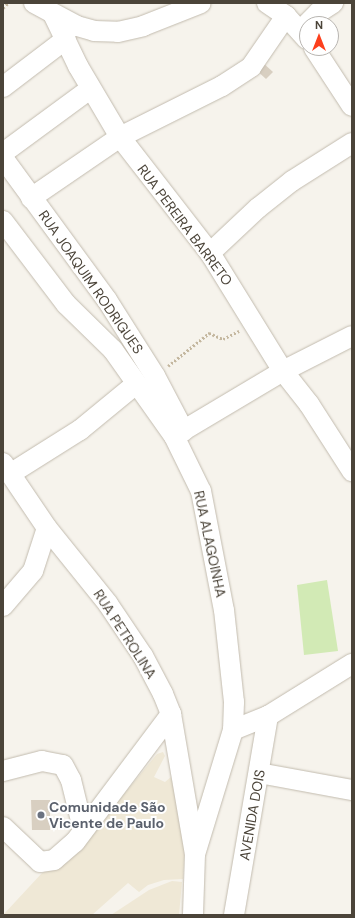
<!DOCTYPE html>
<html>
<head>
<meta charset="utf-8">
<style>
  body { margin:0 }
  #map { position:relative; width:355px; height:918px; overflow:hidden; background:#f6f3ec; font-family:"DM Sans",sans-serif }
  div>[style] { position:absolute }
  .education>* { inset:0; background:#efe8d6 }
  .green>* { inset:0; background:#d2eab5 }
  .building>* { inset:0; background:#d8cfc1 }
  .path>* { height:2.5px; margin-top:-1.25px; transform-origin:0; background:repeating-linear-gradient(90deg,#c4b79f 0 2px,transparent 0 4px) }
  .roads { filter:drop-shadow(0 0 1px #c2bbae) drop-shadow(0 0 1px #c2bbae) }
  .minor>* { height:20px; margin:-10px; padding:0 10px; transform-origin:10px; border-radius:10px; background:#fff }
  .dots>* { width:11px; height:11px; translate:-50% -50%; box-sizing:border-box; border:2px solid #fff; border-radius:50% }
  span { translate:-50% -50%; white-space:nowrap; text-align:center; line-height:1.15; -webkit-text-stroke:4px #fff; paint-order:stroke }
  .street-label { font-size:14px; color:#4b4439 }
  .worship-label { font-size:14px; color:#5b616d; font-weight:700 }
  .left { translate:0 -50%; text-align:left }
  .frame { position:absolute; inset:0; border:4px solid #4b4439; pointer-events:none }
  .north { position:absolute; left:299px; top:16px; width:40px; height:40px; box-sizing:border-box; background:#fff; border:1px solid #b7b4b0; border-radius:50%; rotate:0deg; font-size:11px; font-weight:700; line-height:16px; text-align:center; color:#4b4439 }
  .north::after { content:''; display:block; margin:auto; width:14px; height:18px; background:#fc3f1d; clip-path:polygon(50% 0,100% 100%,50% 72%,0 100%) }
</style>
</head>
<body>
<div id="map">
  <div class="education">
    <i style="clip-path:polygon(163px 752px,165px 756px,154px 777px,165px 782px,171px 777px,185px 840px,183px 879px,164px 880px,148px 885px,139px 892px,128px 883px,92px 915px,3px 915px,42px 873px,69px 861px,157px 754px)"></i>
    <i style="clip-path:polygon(172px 881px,182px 882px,179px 915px,111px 915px,149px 890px)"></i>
  </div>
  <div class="green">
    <i style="clip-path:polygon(327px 580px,338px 651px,304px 655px,297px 585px)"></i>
  </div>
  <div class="building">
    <i style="clip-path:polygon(262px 62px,273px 72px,266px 79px,255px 69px)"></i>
    <i style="clip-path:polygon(31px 800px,50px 800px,50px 830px,32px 830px)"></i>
  </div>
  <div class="path">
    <i style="left:3px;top:8px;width:7px;rotate:-45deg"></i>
    <i style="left:168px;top:366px;width:53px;rotate:-38.8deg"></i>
    <i style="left:209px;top:333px;width:15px;rotate:23deg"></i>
    <i style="left:223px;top:339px;width:18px;rotate:-27deg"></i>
  </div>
  <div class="roads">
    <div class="minor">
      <i style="left:34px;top:3px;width:49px;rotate:28.1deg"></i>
      <i style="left:77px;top:26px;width:18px;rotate:16deg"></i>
      <i style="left:94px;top:31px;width:24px;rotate:2deg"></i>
      <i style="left:118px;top:32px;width:26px;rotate:-13deg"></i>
      <i style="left:143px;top:26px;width:62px;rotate:-21.6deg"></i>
      <i style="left:267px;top:3px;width:23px;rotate:34deg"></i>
      <i style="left:286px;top:16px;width:31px;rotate:48deg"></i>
      <i style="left:53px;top:14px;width:58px;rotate:64.3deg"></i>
      <i style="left:78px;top:66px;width:82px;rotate:59.4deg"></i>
      <i style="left:120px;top:137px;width:147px;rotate:52.2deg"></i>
      <i style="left:210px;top:253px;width:139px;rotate:58.3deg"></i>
      <i style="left:283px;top:371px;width:42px;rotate:51.8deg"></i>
      <i style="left:309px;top:404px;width:80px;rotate:57.3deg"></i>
      <i style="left:300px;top:31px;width:27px;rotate:-45deg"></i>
      <i style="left:319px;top:12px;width:17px;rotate:-33deg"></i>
      <i style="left:314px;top:48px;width:69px;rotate:56.8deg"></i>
      <i style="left:3px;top:87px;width:79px;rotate:-37.3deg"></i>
      <i style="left:3px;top:153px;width:108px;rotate:-36.3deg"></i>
      <i style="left:3px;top:158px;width:176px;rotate:53.8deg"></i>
      <i style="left:107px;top:300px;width:90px;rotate:57.7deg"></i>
      <i style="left:155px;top:376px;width:62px;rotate:62.2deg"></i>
      <i style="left:31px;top:198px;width:108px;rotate:-34.4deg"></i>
      <i style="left:120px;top:137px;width:114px;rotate:-26.6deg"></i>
      <i style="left:222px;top:86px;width:35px;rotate:-33deg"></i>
      <i style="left:251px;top:67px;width:62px;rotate:-55.5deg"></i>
      <i style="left:3px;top:221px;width:104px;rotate:52.8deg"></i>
      <i style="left:66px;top:304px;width:66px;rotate:44.4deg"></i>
      <i style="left:113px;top:350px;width:105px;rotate:54.7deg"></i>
      <i style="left:174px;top:436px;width:61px;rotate:63.9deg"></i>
      <i style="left:201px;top:491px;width:121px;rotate:79.1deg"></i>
      <i style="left:224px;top:610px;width:93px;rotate:83.8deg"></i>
      <i style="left:234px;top:702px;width:28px;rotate:92deg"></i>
      <i style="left:233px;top:730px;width:130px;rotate:107deg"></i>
      <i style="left:210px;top:253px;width:66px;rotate:-43.2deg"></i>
      <i style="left:258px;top:208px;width:43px;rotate:-38.5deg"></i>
      <i style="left:292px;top:181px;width:71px;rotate:-32.3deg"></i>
      <i style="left:174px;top:436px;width:127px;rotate:-30.8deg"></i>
      <i style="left:283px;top:371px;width:77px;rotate:-26.9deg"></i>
      <i style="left:3px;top:463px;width:78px;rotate:55.9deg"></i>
      <i style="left:47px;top:528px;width:97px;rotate:51.2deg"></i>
      <i style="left:108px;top:604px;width:63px;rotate:56.1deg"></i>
      <i style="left:143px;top:656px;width:43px;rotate:62.2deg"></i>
      <i style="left:163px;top:694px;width:22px;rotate:68deg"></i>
      <i style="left:171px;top:714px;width:142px;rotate:80.3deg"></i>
      <i style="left:195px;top:854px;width:61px;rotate:91.9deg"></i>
      <i style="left:10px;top:474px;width:83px;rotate:-32.2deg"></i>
      <i style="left:80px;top:430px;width:72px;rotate:-39.4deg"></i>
      <i style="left:3px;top:606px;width:46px;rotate:-49.4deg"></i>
      <i style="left:33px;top:571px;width:45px;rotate:-72deg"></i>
      <i style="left:233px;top:730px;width:38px;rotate:-22deg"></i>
      <i style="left:268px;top:716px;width:99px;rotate:-31.8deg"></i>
      <i style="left:3px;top:771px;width:40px;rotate:-14.4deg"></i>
      <i style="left:42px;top:761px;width:21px;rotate:11deg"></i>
      <i style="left:63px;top:765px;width:17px;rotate:62deg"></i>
      <i style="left:71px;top:780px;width:50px;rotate:76.2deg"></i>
      <i style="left:259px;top:773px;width:95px;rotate:10.4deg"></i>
      <i style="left:3px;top:827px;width:51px;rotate:43.4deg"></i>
      <i style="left:40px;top:862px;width:14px;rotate:-8deg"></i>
      <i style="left:54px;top:860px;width:28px;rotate:-41deg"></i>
      <i style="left:75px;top:842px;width:160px;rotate:-53.1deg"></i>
      <i style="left:234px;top:915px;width:202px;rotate:-80.3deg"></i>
    </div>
  </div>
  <div class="dots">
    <i style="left:41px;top:815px;background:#6b7280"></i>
  </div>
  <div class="street-label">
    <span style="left:185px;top:225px;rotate:53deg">RUA PEREIRA BARRETO</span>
    <span style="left:91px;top:282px;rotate:55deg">RUA JOAQUIM RODRIGUES</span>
    <span style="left:210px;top:544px;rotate:78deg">RUA ALAGOINHA</span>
    <span style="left:125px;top:634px;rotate:57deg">RUA PETROLINA</span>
    <span style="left:252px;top:815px;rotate:-80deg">AVENIDA DOIS</span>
  </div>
  <div class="worship-label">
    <span class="left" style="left:49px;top:815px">Comunidade São<br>Vicente de Paulo</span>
  </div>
  <div class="frame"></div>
  <div class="north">N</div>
</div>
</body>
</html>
